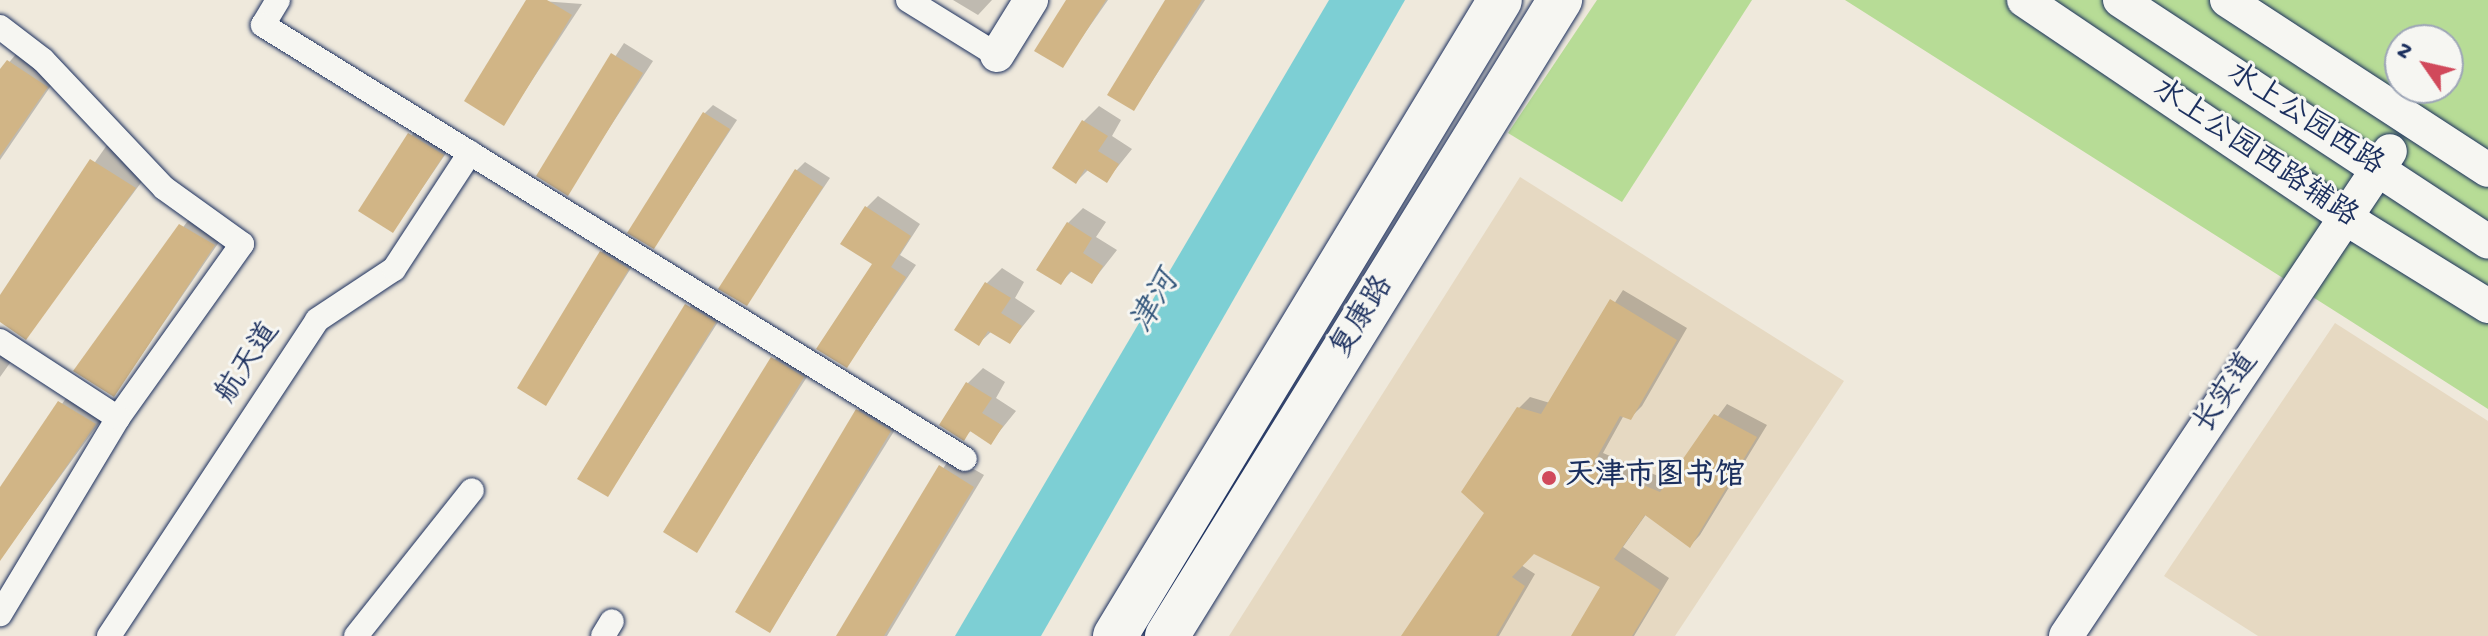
<!DOCTYPE html>
<html>
<head>
<meta charset="utf-8">
<style>
  body { margin:0 }
  #map { position:relative; width:2488px; height:636px; overflow:hidden; background:#efe9dc; font-family:"Gochi Hand","LXGW WenKai TC",sans-serif }
  div>[style] { position:absolute }
  .built>* { inset:0; background:#e6d9c2 }
  .green>* { inset:0; background:#b7dc96 }
  .water>* { inset:0; background:#7dcfd4 }
  .shadow>* { inset:0; background:#0003 }
  .building>* { inset:0; background:#d1b586 }
  .roads { filter:drop-shadow(0 0 2px #1b2f5e) drop-shadow(0 0 2px #1b2f5e) }
  .street>* { height:24px; margin:-12px; padding:0 12px; transform-origin:12px; border-radius:12px; background:#f6f6f2 }
  .secondary>* { height:34px; margin:-17px; padding:0 17px; transform-origin:17px; border-radius:17px; background:#f6f6f2 }
  .highway>* { height:44px; margin:-22px; padding:0 22px; transform-origin:22px; border-radius:22px; background:#f6f6f2 }
  .dots>* { width:22px; height:22px; translate:-50% -50%; box-sizing:border-box; border:4px solid #f6f6f2; border-radius:50% }
  span { translate:-50% -50%; white-space:nowrap; text-align:center; line-height:1.15; -webkit-text-stroke:6px #f6f6f2; paint-order:stroke }
  .street-label { font-size:30px; color:#1b2f5e }
  .poi-label { font-size:30px; color:#1b2f5e; font-weight:700 }
  .left { translate:0 -50%; text-align:left }
  .water-label { font-size:32px; color:#34577c; font-style:italic }
  .north { position:absolute; left:2384px; top:24px; width:80px; height:80px; box-sizing:border-box; background:#f6f6f2; border:2px solid #9ea6b7; border-radius:50%; rotate:304deg; font-size:22px; font-weight:700; line-height:32px; text-align:center; color:#1b2f5e }
  .north::after { content:''; display:block; margin:auto; width:28px; height:36px; background:#d1495b; clip-path:polygon(50% 0,100% 100%,50% 72%,0 100%) }
</style>
</head>
<body>
<div id="map">
  <div class="built">
    <i style="clip-path:polygon(1520px 177px,1844px 381px,1675px 636px,1229px 636px)"></i>
    <i style="clip-path:polygon(2335px 323px,2488px 421px,2488px 636px,2258px 636px,2164px 576px)"></i>
  </div>
  <div class="green">
    <i style="clip-path:polygon(1597px 0,1752px 0,1622px 202px,1508px 133px)"></i>
    <i style="clip-path:polygon(evenodd,1845px 0,2488px 0,2488px 409px,2349px 320px,1845px 0,2400px 40px,2448px 40px,2448px 88px,2400px 88px,2400px 40px)"></i>
  </div>
  <div class="water">
    <i style="clip-path:polygon(1329px 0,1405px 0,1041px 636px,955px 636px)"></i>
  </div>
  <div class="shadow">
    <i style="clip-path:polygon(528px 0,582px 4px,504px 123px)"></i>
    <i style="clip-path:polygon(953px 0,992px 0,978px 15px)"></i>
    <i style="clip-path:polygon(1069px 0,1108px 0,1062px 66px)"></i>
    <i style="clip-path:polygon(1168px 0,1205px 0,1134px 109px)"></i>
    <i style="clip-path:polygon(624px 43px,653px 61px,567px 193px,538px 175px)"></i>
    <i style="clip-path:polygon(23px 46px,61px 71px,0 160px,0 73px)"></i>
    <i style="clip-path:polygon(713px 105px,737px 120px,654px 247px,705px 113px)"></i>
    <i style="clip-path:polygon(1099px 106px,1121px 120px,1112px 136px,1132px 149px,1107px 180px,1089px 169px,1076px 182px,1084px 121px)"></i>
    <i style="clip-path:polygon(418px 126px,451px 146px,393px 231px,361px 210px)"></i>
    <i style="clip-path:polygon(107px 145px,149px 172px,26px 337px,0 320px,0 298px)"></i>
    <i style="clip-path:polygon(805px 162px,830px 178px,746px 304px,796px 171px)"></i>
    <i style="clip-path:polygon(878px 196px,920px 224px,900px 255px,916px 265px,847px 366px,874px 263px,867px 207px)"></i>
    <i style="clip-path:polygon(1083px 208px,1106px 222px,1096px 237px,1117px 250px,1092px 282px,1073px 270px,1060px 283px,1068px 223px)"></i>
    <i style="clip-path:polygon(196px 210px,228px 229px,114px 395px,76px 370px)"></i>
    <i style="clip-path:polygon(613px 241px,638px 257px,546px 403px,602px 252px)"></i>
    <i style="clip-path:polygon(1002px 268px,1024px 282px,1015px 298px,1035px 311px,1010px 342px,992px 331px,979px 343px,987px 283px)"></i>
    <i style="clip-path:polygon(1623px 290px,1687px 328px,1642px 406px,1631px 417px,1624px 415px,1603px 453px,1670px 481px,1727px 404px,1767px 425px,1700px 535px,1690px 546px,1647px 513px,1623px 547px,1669px 578px,1634px 636px,1574px 636px,1603px 586px,1534px 552px,1521px 565px,1535px 574px,1499px 636px,1404px 636px,1486px 513px,1519px 408px,1530px 397px,1550px 403px)"></i>
    <i style="clip-path:polygon(698px 294px,725px 311px,608px 495px,580px 478px)"></i>
    <i style="clip-path:polygon(0 335px,20px 349px,0 377px)"></i>
    <i style="clip-path:polygon(783px 347px,814px 366px,696px 550px,666px 531px)"></i>
    <i style="clip-path:polygon(983px 368px,1005px 382px,996px 398px,1016px 411px,991px 442px,972px 430px,963px 438px,968px 383px)"></i>
    <i style="clip-path:polygon(74px 387px,110px 408px,0 559px,0 491px)"></i>
    <i style="clip-path:polygon(869px 400px,901px 420px,770px 631px,858px 411px)"></i>
    <i style="clip-path:polygon(951px 456px,984px 475px,887px 636px,838px 636px)"></i>
  </div>
  <div class="building">
    <i style="clip-path:polygon(526px 0,547px 0,572px 15px,504px 126px,464px 101px)"></i>
    <i style="clip-path:polygon(1066px 0,1106px 0,1063px 68px,1034px 51px)"></i>
    <i style="clip-path:polygon(1165px 0,1202px 0,1134px 111px,1107px 95px)"></i>
    <i style="clip-path:polygon(611px 53px,643px 73px,568px 196px,536px 176px)"></i>
    <i style="clip-path:polygon(7px 60px,48px 87px,0 156px,0 69px)"></i>
    <i style="clip-path:polygon(703px 112px,730px 129px,654px 249px,627px 233px)"></i>
    <i style="clip-path:polygon(1082px 120px,1108px 136px,1098px 151px,1119px 164px,1107px 183px,1085px 169px,1076px 184px,1052px 168px)"></i>
    <i style="clip-path:polygon(408px 133px,444px 155px,393px 233px,358px 211px)"></i>
    <i style="clip-path:polygon(90px 159px,136px 188px,26px 340px,0 322px,0 295px)"></i>
    <i style="clip-path:polygon(795px 169px,823px 187px,747px 306px,718px 289px)"></i>
    <i style="clip-path:polygon(865px 206px,911px 236px,891px 267px,906px 277px,847px 368px,816px 349px,872px 264px,840px 244px)"></i>
    <i style="clip-path:polygon(1067px 222px,1092px 238px,1083px 253px,1103px 266px,1092px 284px,1070px 271px,1061px 285px,1036px 270px)"></i>
    <i style="clip-path:polygon(179px 224px,215px 245px,114px 397px,73px 371px)"></i>
    <i style="clip-path:polygon(600px 251px,629px 269px,546px 406px,517px 388px)"></i>
    <i style="clip-path:polygon(985px 282px,1011px 298px,1001px 313px,1022px 326px,1010px 344px,988px 331px,979px 346px,954px 330px)"></i>
    <i style="clip-path:polygon(1610px 299px,1677px 340px,1631px 420px,1620px 416px,1593px 464px,1660px 492px,1714px 414px,1757px 437px,1690px 548px,1645px 515px,1614px 559px,1660px 590px,1632px 636px,1571px 636px,1600px 587px,1534px 554px,1512px 577px,1525px 586px,1496px 636px,1401px 636px,1484px 513px,1461px 492px,1517px 407px,1541px 414px)"></i>
    <i style="clip-path:polygon(685px 304px,716px 322px,608px 497px,577px 479px)"></i>
    <i style="clip-path:polygon(771px 357px,804px 377px,697px 553px,663px 532px)"></i>
    <i style="clip-path:polygon(966px 382px,992px 398px,982px 413px,1003px 426px,991px 445px,970px 431px,964px 441px,939px 425px)"></i>
    <i style="clip-path:polygon(58px 401px,96px 424px,0 561px,0 487px)"></i>
    <i style="clip-path:polygon(856px 409px,891px 431px,770px 633px,735px 612px)"></i>
    <i style="clip-path:polygon(939px 465px,974px 487px,884px 636px,836px 636px)"></i>
  </div>
  <div class="roads">
    <div class="street">
      <i style="left:278px;top:0;width:29px;rotate:121deg"></i>
      <i style="left:263px;top:25px;width:825px;rotate:31.73deg"></i>
      <i style="left:908px;top:0;width:105px;rotate:31.7deg"></i>
      <i style="left:0;top:27px;width:54px;rotate:37.5deg"></i>
      <i style="left:43px;top:60px;width:176px;rotate:46.6deg"></i>
      <i style="left:164px;top:188px;width:96px;rotate:35.7deg"></i>
      <i style="left:242px;top:244px;width:214px;rotate:125.5deg"></i>
      <i style="left:118px;top:418px;width:229px;rotate:121deg"></i>
      <i style="left:0;top:341px;width:141px;rotate:33.1deg"></i>
      <i style="left:109px;top:636px;width:378px;rotate:-56.6deg"></i>
      <i style="left:317px;top:320px;width:92px;rotate:-33.5deg"></i>
      <i style="left:394px;top:269px;width:139px;rotate:-56.8deg"></i>
      <i style="left:356px;top:636px;width:186px;rotate:-51.5deg"></i>
      <i style="left:603px;top:636px;width:17px;rotate:-59deg"></i>
    </div>
    <div class="secondary">
      <i style="left:2024px;top:0;width:402px;rotate:34deg"></i>
      <i style="left:2357px;top:225px;width:154px;rotate:31.7deg"></i>
      <i style="left:2120px;top:0;width:440px;rotate:33.3deg"></i>
      <i style="left:2227px;top:0;width:311px;rotate:33.1deg"></i>
      <i style="left:997px;top:55px;width:65px;rotate:-58.3deg"></i>
      <i style="left:2066px;top:636px;width:583px;rotate:-56.26deg"></i>
    </div>
    <div class="highway">
      <i style="left:1115px;top:636px;width:743px;rotate:-58.81deg"></i>
      <i style="left:1167px;top:636px;width:748px;rotate:-58.29deg"></i>
    </div>
  </div>
  <div class="dots">
    <i style="left:1549px;top:478px;background:#d1495b"></i>
  </div>
  <div class="street-label">
    <span style="left:2304px;top:121px;rotate:33deg">水上公园西路</span>
    <span style="left:2254px;top:155px;rotate:34deg">水上公园西路辅路</span>
    <span style="left:1364px;top:318px;rotate:-58deg">复康路</span>
    <span style="left:250px;top:364px;rotate:-57deg">航天道</span>
    <span style="left:2228px;top:394px;rotate:-56deg">长实道</span>
  </div>
  <div class="poi-label">
    <span class="left" style="left:1565px;top:478px">天津市图书馆</span>
  </div>
  <div class="water-label">
    <span style="left:1157px;top:303px;rotate:-60deg">津河</span>
  </div>
  <div class="north">N</div>
</div>
</body>
</html>
